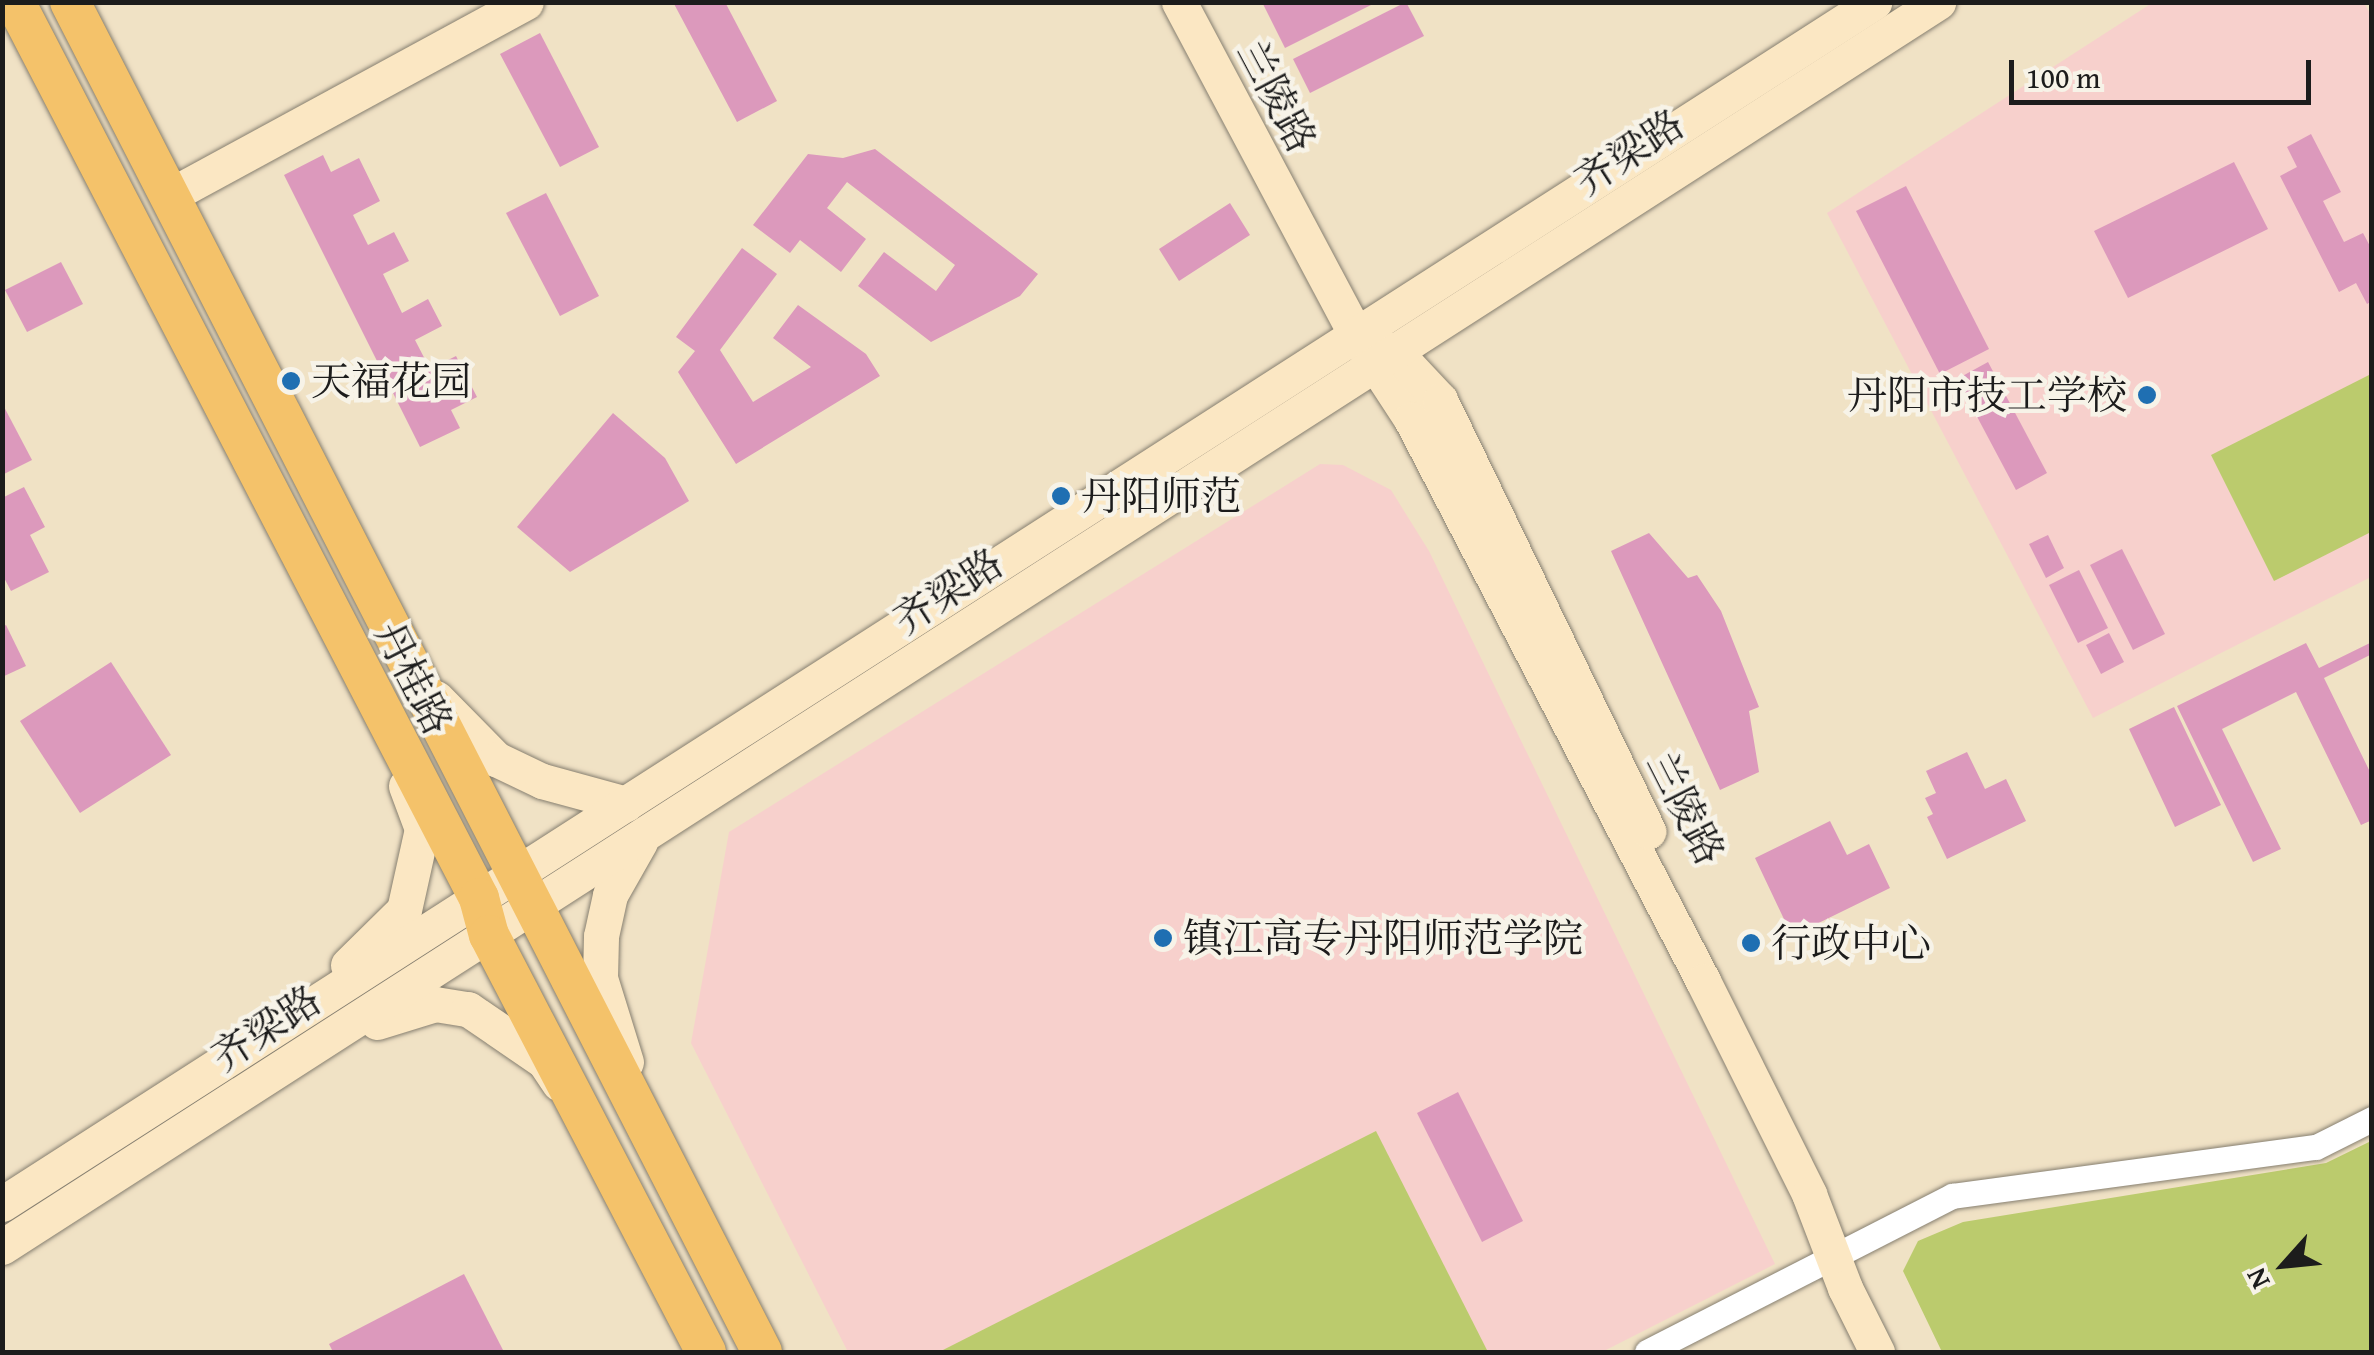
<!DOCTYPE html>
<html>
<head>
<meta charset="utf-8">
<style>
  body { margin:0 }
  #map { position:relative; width:2374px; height:1355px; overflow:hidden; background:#f0e2c5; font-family:"Gentium Book Plus","Noto Serif SC",serif }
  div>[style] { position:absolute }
  .built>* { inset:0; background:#f7d0cc }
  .green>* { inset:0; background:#bbcb6d }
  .building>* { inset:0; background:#dc99bc }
  .roads { filter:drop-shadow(0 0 2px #867f70) drop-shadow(0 0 2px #867f70) }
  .street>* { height:25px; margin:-12.5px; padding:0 12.5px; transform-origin:12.5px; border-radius:12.5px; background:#fff }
  .secondary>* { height:35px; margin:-17.5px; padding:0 17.5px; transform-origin:17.5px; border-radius:17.5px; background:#fbe7c3 }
  .primary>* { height:40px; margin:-20px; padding:0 20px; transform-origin:20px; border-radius:20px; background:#f4c26a }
  .dots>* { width:28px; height:28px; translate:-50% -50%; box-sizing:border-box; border:5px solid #f7f3e8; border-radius:50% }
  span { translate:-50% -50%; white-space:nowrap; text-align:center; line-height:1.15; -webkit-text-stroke:9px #f7f3e8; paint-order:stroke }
  .street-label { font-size:40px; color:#1c1c1c }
  .poi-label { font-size:40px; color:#1c1c1c }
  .left { translate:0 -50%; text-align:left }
  .right { translate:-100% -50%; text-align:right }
  .frame { position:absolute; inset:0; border:5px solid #1c1c1c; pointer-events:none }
  .north { position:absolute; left:2234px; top:1215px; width:100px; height:100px; -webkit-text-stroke:8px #f7f3e8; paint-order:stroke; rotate:243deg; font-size:28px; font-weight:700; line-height:40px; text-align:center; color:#1c1c1c }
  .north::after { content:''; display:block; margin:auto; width:35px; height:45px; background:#1c1c1c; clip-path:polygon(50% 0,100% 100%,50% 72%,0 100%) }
  .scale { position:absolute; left:2009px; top:60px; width:302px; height:45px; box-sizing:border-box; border:5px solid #1c1c1c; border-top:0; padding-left:12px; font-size:30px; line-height:35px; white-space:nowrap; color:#1c1c1c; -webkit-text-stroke:8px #f7f3e8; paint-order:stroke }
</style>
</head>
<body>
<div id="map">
  <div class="built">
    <i style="clip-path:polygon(2152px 3px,2364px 3px,2372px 17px,2371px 577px,2093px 718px,1827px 213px)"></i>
    <i style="clip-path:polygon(1320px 464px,1343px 465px,1391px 490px,1429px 551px,1775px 1264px,1602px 1352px,848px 1352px,691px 1043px,729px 832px)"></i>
  </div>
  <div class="green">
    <i style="clip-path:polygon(2371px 374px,2371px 532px,2274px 581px,2211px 455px)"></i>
    <i style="clip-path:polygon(1376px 1131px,1488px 1352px,939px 1352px)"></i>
    <i style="clip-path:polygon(2371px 1141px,2371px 1352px,1942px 1352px,1903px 1271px,1918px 1241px,1963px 1222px,2326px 1163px)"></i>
  </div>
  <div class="building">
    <i style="clip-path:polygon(673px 2px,725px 2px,777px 101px,737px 122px)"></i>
    <i style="clip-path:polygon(1262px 2px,1377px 2px,1285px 48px)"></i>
    <i style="clip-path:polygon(1406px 2px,1424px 36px,1310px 93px,1293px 59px)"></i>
    <i style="clip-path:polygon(540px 33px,599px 147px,560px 167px,500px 54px)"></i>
    <i style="clip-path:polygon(2311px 134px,2341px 192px,2323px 201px,2344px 242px,2363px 233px,2372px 250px,2372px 301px,2367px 304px,2356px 283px,2339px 292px,2280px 176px,2297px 167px,2287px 147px)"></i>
    <i style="clip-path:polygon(875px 149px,1038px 274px,1020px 296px,931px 342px,858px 286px,884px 252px,936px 291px,955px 265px,847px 182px,827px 208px,866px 239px,841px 272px,800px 240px,790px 253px,753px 225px,808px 154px,843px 158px)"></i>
    <i style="clip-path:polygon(323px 155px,331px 172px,359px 158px,380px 201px,353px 215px,368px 245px,394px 232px,409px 261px,383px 274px,402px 313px,428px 299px,442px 326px,415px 340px,430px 369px,456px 356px,477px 397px,451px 410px,460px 428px,420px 447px,284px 175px)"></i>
    <i style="clip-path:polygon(2234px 162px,2268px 229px,2128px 298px,2094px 231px)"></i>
    <i style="clip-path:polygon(1906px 186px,1989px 349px,1940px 374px,1856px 211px)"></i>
    <i style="clip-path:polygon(546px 193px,599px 296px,560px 316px,506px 213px)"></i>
    <i style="clip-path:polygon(1230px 203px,1250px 235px,1179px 281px,1159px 249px)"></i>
    <i style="clip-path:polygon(742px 248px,777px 274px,720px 350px,753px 402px,811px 367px,773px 338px,798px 305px,866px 354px,880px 376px,736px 464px,678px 372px,695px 351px,676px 337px)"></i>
    <i style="clip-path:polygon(61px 262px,83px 304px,27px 332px,5px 290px)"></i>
    <i style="clip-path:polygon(1988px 362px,2047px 473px,2016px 490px,1957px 379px)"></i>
    <i style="clip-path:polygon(2px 403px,32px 460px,2px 475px)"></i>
    <i style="clip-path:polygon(613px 413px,665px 458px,689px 501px,570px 572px,517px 527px)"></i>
    <i style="clip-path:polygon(24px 487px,45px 527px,30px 535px,49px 572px,11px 591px,2px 574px,2px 498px)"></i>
    <i style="clip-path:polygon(1649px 533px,1688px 578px,1697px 575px,1721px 611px,1759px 707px,1749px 711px,1759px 772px,1720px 790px,1611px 551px)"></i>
    <i style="clip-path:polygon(2048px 535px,2064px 568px,2046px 578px,2029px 544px)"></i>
    <i style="clip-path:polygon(2122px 549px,2165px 634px,2133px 650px,2090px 565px)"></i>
    <i style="clip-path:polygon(2079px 570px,2108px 628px,2078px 643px,2049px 585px)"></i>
    <i style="clip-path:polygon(6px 625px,26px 666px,2px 677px,2px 627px)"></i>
    <i style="clip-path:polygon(2109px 633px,2124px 662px,2101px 674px,2086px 645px)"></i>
    <i style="clip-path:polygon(2372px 642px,2372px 654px,2324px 678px,2372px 776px,2372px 820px,2361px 825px,2296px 692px,2222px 729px,2281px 849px,2253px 862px,2177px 706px,2306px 643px,2319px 668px)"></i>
    <i style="clip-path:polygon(111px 662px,171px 755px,80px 813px,20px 721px)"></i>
    <i style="clip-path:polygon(2174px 707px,2221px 805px,2175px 827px,2129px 729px)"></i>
    <i style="clip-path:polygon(1967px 752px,1985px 789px,2006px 779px,2026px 821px,1947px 859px,1927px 817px,1933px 814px,1925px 798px,1936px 793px,1926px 771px)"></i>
    <i style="clip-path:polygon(1830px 821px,1847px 855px,1869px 844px,1890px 888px,1792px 936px,1755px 858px)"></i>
    <i style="clip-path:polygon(1458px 1092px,1523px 1221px,1482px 1242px,1417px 1113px)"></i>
    <i style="clip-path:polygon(464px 1274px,504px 1352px,333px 1352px,329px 1344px)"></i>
  </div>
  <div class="roads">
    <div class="street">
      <i style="left:1647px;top:1352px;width:343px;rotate:-27.1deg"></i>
      <i style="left:1952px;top:1196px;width:367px;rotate:-7.7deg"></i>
      <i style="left:2316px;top:1147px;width:63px;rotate:-26.6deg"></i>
    </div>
    <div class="secondary">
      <i style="left:1179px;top:2px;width:377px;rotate:62deg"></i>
      <i style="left:1356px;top:335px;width:100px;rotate:56.8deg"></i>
      <i style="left:1411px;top:419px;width:633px;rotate:62.54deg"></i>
      <i style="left:1703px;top:981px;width:238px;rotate:63.5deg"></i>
      <i style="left:1809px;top:1194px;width:101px;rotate:69deg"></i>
      <i style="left:1845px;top:1288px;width:72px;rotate:63.4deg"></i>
      <i style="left:169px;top:196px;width:406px;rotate:-28.5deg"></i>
      <i style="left:1377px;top:345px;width:22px;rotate:24deg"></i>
      <i style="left:1397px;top:354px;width:63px;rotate:46.9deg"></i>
      <i style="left:1440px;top:400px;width:479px;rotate:64.2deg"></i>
      <i style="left:436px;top:698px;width:86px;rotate:45.5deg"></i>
      <i style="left:496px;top:759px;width:51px;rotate:25.6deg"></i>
      <i style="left:542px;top:781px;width:87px;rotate:15.3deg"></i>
      <i style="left:348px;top:965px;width:78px;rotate:-44.5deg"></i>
      <i style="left:404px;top:910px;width:83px;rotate:-77.5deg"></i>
      <i style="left:422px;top:829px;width:46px;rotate:-110.4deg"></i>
      <i style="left:377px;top:1022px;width:61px;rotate:-17.2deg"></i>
      <i style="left:435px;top:1004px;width:33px;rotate:9deg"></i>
      <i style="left:468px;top:1009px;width:92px;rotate:34.4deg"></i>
      <i style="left:544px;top:1061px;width:27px;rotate:56deg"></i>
      <i style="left:626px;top:1062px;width:88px;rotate:-107.2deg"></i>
      <i style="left:600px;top:978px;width:42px;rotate:-88.6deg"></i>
      <i style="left:601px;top:936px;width:42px;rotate:-77.6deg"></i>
      <i style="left:610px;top:895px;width:61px;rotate:-60.5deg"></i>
      <i style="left:2px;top:1204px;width:2225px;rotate:-32.7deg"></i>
      <i style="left:2px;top:1247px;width:2302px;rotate:-32.74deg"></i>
    </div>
    <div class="primary">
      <i style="left:15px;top:2px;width:1009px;rotate:62.62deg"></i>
      <i style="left:479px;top:898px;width:38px;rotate:75deg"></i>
      <i style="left:489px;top:935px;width:470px;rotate:62.5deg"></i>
      <i style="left:70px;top:2px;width:1517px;rotate:62.86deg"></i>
    </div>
  </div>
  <div class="dots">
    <i style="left:291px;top:381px;background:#1f6fb2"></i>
    <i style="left:2147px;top:395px;background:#1f6fb2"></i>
    <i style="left:1061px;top:496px;background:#1f6fb2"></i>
    <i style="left:1163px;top:938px;background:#1f6fb2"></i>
    <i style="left:1751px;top:943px;background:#1f6fb2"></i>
  </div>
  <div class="street-label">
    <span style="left:1277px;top:96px;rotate:62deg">兰陵路</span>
    <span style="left:1629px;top:152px;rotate:-33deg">齐梁路</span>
    <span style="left:948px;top:591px;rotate:-33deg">齐梁路</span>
    <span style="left:414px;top:678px;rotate:63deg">丹桂路</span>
    <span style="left:1686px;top:808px;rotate:63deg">兰陵路</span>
    <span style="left:266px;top:1028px;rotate:-33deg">齐梁路</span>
  </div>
  <div class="poi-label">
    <span class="left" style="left:311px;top:381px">天福花园</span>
    <span class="right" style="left:2127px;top:395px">丹阳市技工学校</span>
    <span class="left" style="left:1081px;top:496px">丹阳师范</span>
    <span class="left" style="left:1183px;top:938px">镇江高专丹阳师范学院</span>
    <span class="left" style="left:1771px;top:943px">行政中心</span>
  </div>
  <div class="frame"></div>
  <div class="north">N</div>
  <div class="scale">100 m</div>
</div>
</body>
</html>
